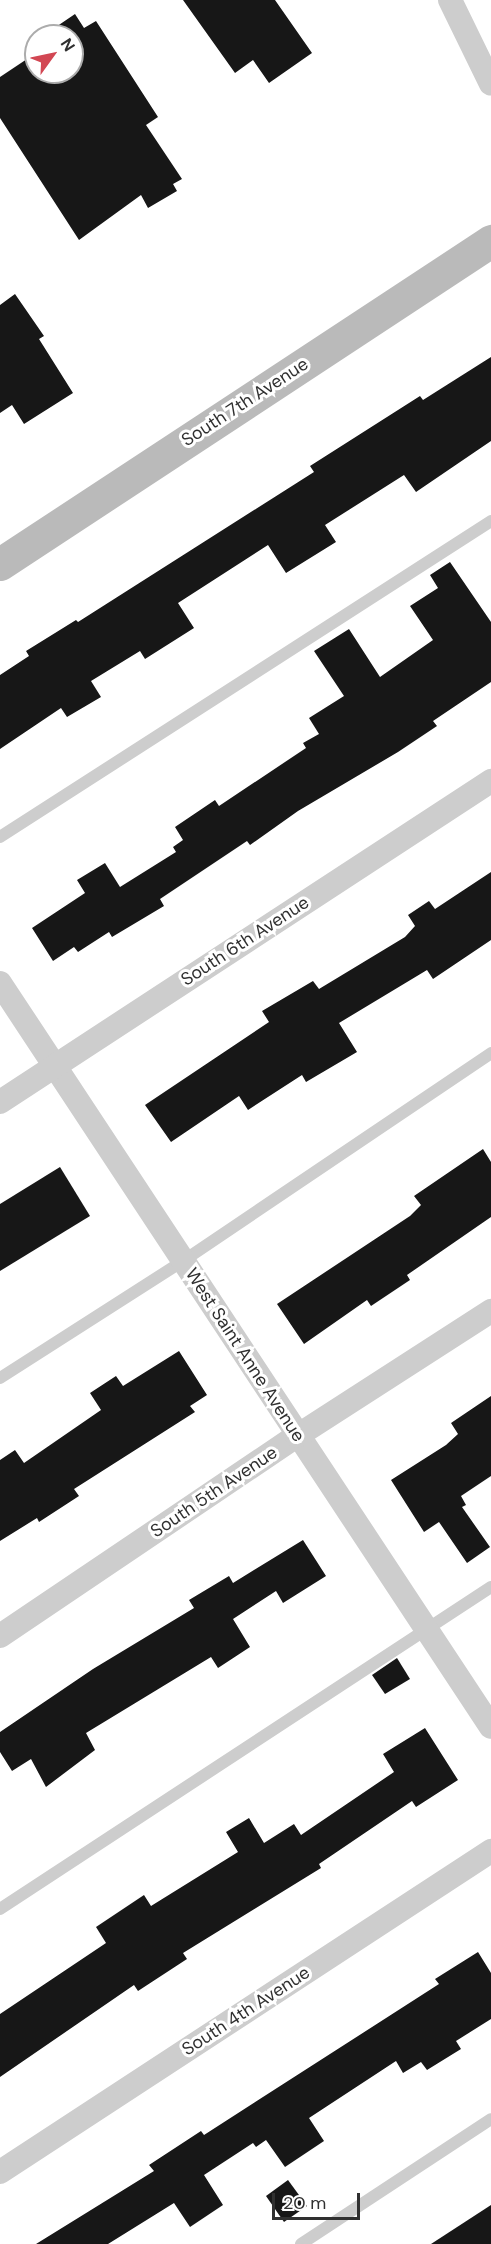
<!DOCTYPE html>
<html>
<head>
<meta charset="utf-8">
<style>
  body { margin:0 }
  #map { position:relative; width:491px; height:2244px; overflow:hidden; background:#fff; font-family:"DM Sans",sans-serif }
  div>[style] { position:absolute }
  .building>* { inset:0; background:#171717 }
  .lane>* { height:12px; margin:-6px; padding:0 6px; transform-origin:6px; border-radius:6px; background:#cdcdcd }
  .street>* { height:24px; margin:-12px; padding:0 12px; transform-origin:12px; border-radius:12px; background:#cdcdcd }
  .secondary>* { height:33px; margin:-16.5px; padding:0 16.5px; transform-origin:16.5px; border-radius:16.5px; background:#bababa }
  span { translate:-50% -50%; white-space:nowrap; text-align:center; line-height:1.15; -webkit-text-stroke:6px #fff; paint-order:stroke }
  .street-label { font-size:18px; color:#303030 }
  .north { position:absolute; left:24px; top:24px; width:60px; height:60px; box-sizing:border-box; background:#fff; border:2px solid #acacac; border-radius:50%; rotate:57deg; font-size:16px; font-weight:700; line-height:24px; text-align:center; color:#303030 }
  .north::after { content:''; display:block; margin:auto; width:21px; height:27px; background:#d24753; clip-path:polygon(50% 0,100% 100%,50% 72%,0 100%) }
  .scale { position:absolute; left:272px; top:2193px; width:88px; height:27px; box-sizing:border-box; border:3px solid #303030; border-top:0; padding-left:8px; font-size:18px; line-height:21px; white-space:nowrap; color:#303030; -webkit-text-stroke:4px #fff; paint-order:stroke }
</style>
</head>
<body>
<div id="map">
  <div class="building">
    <i style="clip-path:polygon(183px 0,275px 0,312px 53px,269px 83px,253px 60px,235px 73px)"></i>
    <i style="clip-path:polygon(75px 14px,84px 28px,96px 21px,158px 117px,146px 125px,182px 179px,173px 184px,177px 191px,148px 208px,141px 195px,79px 240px,0 118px,0 77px,36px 53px,36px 72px,72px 72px,72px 36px,53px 36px,50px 31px)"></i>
    <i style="clip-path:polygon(15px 294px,44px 336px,39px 339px,73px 393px,24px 424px,12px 405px,0 413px,0 305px)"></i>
    <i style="clip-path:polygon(491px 357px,491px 441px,416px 492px,404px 475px,325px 525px,336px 542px,286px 573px,268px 545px,178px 603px,194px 628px,145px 659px,140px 651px,91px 681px,101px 697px,67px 717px,61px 708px,0 749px,0 675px,29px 656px,26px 651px,76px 620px,78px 622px,314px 472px,310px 466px,420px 396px,423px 400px)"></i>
    <i style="clip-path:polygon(450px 562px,491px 622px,491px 682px,433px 721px,437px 726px,398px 752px,298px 811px,250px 845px,247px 841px,160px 899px,164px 906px,112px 937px,109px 932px,78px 952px,74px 947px,53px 961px,32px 928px,85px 893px,77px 880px,105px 863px,120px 887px,176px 852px,173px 847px,183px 840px,175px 827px,215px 800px,219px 806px,306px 748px,303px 743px,319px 734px,309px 718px,344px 696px,314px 651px,349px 629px,380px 677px,433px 640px,410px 606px,438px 588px,430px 575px)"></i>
    <i style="clip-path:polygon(491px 872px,491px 940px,433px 979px,427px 970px,339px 1023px,357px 1052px,306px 1082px,302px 1075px,248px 1110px,239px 1096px,171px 1142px,145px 1105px,269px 1022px,262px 1011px,313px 981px,319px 989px,405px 937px,415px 926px,408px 915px,429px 901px,435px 909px)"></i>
    <i style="clip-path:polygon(483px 1149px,491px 1162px,491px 1217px,407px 1275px,410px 1280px,371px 1306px,367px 1300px,304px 1344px,277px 1304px,410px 1216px,421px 1205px,414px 1196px)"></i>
    <i style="clip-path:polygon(60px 1167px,90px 1216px,0 1271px,0 1204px)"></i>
    <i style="clip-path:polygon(179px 1351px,207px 1395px,190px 1406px,195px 1412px,74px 1489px,79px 1496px,39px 1522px,37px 1518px,0 1541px,0 1460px,15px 1450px,24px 1463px,101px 1410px,90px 1393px,116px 1376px,123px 1386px)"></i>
    <i style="clip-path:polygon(491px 1396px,491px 1476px,461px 1496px,466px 1505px,462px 1507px,490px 1547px,467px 1563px,439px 1522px,424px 1532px,391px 1480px,446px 1445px,458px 1434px,451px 1423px)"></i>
    <i style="clip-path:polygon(303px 1540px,326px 1576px,283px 1603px,276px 1591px,233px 1619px,250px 1647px,218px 1668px,211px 1657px,86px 1733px,95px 1750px,46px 1787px,31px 1759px,12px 1771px,0 1752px,0 1732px,93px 1669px,194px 1608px,189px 1600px,229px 1576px,233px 1583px)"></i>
    <i style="clip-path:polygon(397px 1658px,410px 1679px,385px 1694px,372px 1675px)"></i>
    <i style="clip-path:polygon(425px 1728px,458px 1780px,416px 1807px,412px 1801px,319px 1864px,321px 1868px,183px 1953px,187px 1959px,138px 1991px,134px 1985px,0 2077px,0 2014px,106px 1943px,96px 1927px,144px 1895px,151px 1906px,238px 1852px,226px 1832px,249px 1818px,264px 1843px,294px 1824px,301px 1835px,394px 1772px,383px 1754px)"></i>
    <i style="clip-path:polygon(478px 1952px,491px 1973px,491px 2019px,456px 2041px,461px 2049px,427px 2070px,421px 2062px,403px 2073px,396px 2061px,309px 2118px,324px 2141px,285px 2167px,266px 2140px,256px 2147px,253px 2143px,204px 2175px,223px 2205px,190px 2227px,174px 2203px,108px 2244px,36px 2244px,154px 2171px,149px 2165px,201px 2131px,204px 2135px,439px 1984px,435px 1979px)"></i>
    <i style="clip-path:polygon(288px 2180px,307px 2206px,284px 2222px,266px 2196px)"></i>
    <i style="clip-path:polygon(491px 2205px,491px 2244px,431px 2244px)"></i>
  </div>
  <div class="lane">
    <i style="left:0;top:837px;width:584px;rotate:-32.76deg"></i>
    <i style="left:0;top:1378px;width:217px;rotate:-32.6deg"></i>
    <i style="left:183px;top:1261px;width:372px;rotate:-34deg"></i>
    <i style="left:0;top:1909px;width:587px;rotate:-33.26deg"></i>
    <i style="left:301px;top:2244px;width:227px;rotate:-33.3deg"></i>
  </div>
  <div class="street">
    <i style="left:450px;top:0;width:93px;rotate:64deg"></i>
    <i style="left:0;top:983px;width:891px;rotate:56.58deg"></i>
    <i style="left:0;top:1102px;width:587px;rotate:-33.18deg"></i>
    <i style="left:0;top:1636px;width:358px;rotate:-34deg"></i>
    <i style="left:297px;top:1436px;width:231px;rotate:-32.8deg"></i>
    <i style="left:0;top:2172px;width:587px;rotate:-33.18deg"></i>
  </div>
  <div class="secondary">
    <i style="left:0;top:564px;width:588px;rotate:-33.34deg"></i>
  </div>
  <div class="street-label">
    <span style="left:245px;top:402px;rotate:-33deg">South 7th Avenue</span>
    <span style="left:245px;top:941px;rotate:-33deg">South 6th Avenue</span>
    <span style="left:245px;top:1355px;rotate:57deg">West Saint Anne Avenue</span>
    <span style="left:214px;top:1492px;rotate:-34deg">South 5th Avenue</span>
    <span style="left:246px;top:2011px;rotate:-33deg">South 4th Avenue</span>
  </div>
  <div class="north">N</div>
  <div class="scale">20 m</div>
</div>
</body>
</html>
